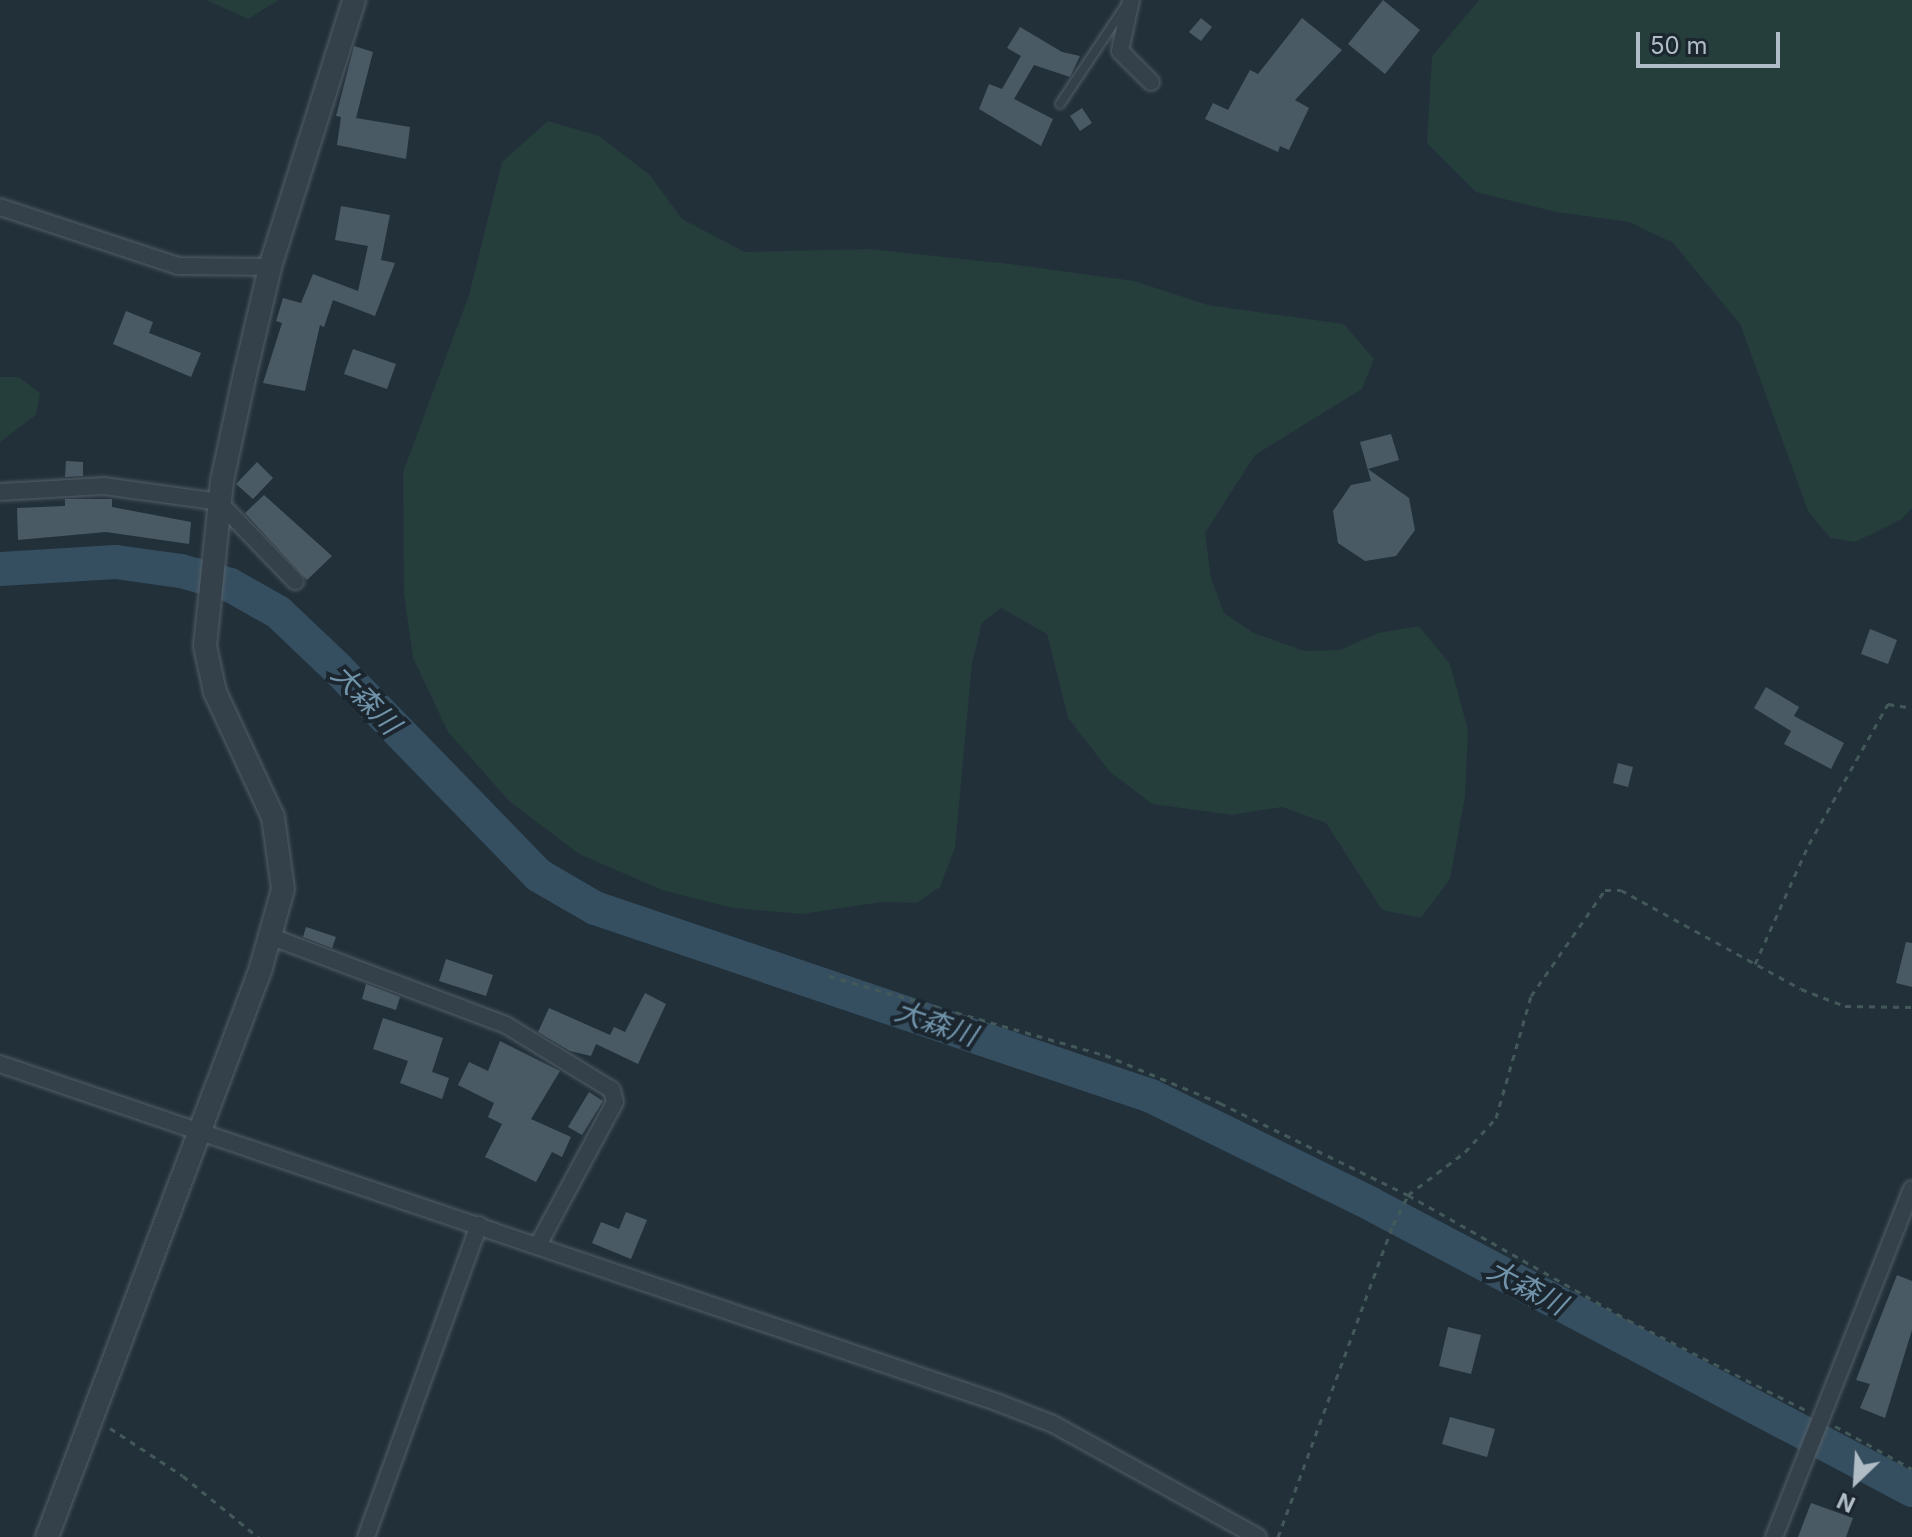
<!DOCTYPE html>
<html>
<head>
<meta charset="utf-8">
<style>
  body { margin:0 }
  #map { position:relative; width:1912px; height:1537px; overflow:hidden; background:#22303a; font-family:Inter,"Noto Sans JP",sans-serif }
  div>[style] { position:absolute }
  .green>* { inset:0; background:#253d3b }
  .river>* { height:34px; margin:-17px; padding:0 17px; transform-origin:17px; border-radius:17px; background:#354f61 }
  .building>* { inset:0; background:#4a5a65 }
  .path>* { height:3px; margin-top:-1.5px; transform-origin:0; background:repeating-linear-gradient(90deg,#435959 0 6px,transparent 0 12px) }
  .roads { filter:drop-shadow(0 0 2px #535f68) drop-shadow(0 0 2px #535f68) }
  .service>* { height:8px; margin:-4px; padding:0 4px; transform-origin:4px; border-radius:4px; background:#35414a }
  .minor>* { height:16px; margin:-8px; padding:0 8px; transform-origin:8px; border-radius:8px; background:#35414a }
  .tertiary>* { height:22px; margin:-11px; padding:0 11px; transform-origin:11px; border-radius:11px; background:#35414a }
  span { translate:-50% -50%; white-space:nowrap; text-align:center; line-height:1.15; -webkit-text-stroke:8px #1b262f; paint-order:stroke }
  .water-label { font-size:28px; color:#7093aa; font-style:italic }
  .north { position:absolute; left:1816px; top:1441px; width:80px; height:80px; -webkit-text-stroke:6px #1b262f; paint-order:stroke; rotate:205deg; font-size:22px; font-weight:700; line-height:32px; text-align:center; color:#b0bcc6 }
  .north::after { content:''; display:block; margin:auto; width:28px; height:36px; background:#b0bcc6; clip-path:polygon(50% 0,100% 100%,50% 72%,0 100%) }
  .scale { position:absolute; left:1636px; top:32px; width:144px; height:36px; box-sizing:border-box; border:4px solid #b0bcc6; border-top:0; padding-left:10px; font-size:24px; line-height:28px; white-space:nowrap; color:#b0bcc6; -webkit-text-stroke:6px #1b262f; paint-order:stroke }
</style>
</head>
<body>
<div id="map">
  <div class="green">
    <i style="clip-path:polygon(206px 0,279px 0,248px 19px)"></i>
    <i style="clip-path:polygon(1479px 0,1912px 0,1912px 508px,1902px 519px,1855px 542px,1830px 538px,1808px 511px,1740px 324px,1673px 243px,1629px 222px,1556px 212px,1476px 192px,1427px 143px,1432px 56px)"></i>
    <i style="clip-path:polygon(548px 121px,599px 136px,650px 175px,682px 219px,745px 252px,870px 249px,1010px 264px,1134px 281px,1208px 305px,1344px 324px,1374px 359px,1362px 389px,1255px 455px,1205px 533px,1211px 578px,1224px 613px,1254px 633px,1305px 651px,1340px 650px,1378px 633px,1419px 626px,1450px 664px,1468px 730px,1465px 796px,1450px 879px,1421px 918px,1382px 910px,1326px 823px,1282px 807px,1232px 815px,1152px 804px,1110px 772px,1068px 718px,1047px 634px,1001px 608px,982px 623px,972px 664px,955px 848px,940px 887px,917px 903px,882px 902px,802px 914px,733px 908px,662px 890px,579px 854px,509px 801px,448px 732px,413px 658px,404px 594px,403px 472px,469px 295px,502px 162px)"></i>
    <i style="clip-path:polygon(0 377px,19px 377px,40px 393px,36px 415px,0 442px)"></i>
  </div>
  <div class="river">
    <i style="left:0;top:569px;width:116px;rotate:-3.5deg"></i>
    <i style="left:116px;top:562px;width:66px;rotate:7.9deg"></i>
    <i style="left:181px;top:571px;width:51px;rotate:15.9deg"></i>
    <i style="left:230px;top:585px;width:55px;rotate:29.4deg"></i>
    <i style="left:278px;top:612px;width:83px;rotate:43.5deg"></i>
    <i style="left:338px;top:669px;width:287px;rotate:45.8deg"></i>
    <i style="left:538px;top:875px;width:66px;rotate:30.1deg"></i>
    <i style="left:595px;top:908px;width:587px;rotate:18.68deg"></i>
    <i style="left:1151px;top:1096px;width:245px;rotate:26.1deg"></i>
    <i style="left:1371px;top:1204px;width:612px;rotate:27.86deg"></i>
  </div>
  <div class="building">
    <i style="clip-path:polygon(1383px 0,1420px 30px,1385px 74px,1348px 44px)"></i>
    <i style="clip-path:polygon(1201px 18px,1212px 27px,1201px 41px,1189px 32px)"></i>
    <i style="clip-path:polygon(1302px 18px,1342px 50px,1295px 100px,1309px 108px,1289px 150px,1280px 146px,1278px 152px,1205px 119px,1213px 103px,1228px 110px,1250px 70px,1258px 74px)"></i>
    <i style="clip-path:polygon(1020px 27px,1062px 52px,1080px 56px,1070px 77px,1034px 65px,1014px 99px,1053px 119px,1041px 146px,979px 109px,989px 84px,1002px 89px,1021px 56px,1007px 48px)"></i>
    <i style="clip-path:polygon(354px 46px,373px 52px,356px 118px,410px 127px,406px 159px,337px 145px,341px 117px,336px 116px)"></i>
    <i style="clip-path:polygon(1082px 108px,1092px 123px,1080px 131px,1070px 116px)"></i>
    <i style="clip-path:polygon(341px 206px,390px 215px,381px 260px,395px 263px,375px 316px,333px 300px,324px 327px,320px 325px,305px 391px,263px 383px,282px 323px,276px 321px,283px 298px,301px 303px,313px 274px,358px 291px,368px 246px,335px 240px)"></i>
    <i style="clip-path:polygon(126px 311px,153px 322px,149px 333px,201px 353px,191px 377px,113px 344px)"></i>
    <i style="clip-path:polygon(353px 349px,396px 364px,387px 389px,344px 374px)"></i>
    <i style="clip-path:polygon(1391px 434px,1399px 460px,1368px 469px,1409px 498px,1415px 530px,1396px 556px,1365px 561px,1338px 543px,1333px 511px,1351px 485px,1371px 481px,1360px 442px)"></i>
    <i style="clip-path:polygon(66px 461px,83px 462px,83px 476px,65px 477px)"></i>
    <i style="clip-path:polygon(257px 462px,273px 478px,253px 499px,236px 484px)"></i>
    <i style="clip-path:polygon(264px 495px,332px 556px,307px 580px,245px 513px)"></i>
    <i style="clip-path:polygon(65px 499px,112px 499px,112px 507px,191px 522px,189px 544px,106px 532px,18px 540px,17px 508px,65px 506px)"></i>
    <i style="clip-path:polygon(1870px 629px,1897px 640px,1888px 664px,1861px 654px)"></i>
    <i style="clip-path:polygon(1766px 687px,1799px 707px,1794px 716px,1844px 743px,1831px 769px,1784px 744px,1791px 731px,1754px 708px)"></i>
    <i style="clip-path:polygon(1618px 763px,1633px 767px,1628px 787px,1613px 783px)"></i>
    <i style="clip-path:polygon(306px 927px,336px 937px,332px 948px,303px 937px)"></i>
    <i style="clip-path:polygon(1906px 942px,1912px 943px,1912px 987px,1896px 983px)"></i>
    <i style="clip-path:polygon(446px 959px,493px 975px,486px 996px,439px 981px)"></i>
    <i style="clip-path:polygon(366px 984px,400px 997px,396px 1010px,362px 999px)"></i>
    <i style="clip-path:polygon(645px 993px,666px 1004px,638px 1064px,596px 1044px,591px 1056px,570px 1051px,538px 1032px,549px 1008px,610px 1035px,614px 1027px,625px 1032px)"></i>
    <i style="clip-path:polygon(383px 1018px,443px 1038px,432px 1072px,449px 1078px,442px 1099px,400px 1083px,408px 1061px,373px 1049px)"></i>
    <i style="clip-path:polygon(500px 1041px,560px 1071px,531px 1119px,571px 1137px,562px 1157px,552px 1152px,536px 1182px,485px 1157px,502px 1124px,488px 1117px,494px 1103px,458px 1085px,469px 1062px,488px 1071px)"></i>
    <i style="clip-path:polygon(589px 1092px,603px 1101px,582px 1135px,568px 1127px)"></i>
    <i style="clip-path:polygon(626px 1212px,647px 1220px,631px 1259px,592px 1243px,601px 1222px,619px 1229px)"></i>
    <i style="clip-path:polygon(1897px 1275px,1912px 1281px,1912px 1330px,1885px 1418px,1860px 1408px,1870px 1384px,1856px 1380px)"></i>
    <i style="clip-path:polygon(1448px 1327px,1481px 1335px,1471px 1374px,1439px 1366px)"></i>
    <i style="clip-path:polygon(1450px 1417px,1495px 1429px,1487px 1457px,1442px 1444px)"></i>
    <i style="clip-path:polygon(1811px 1503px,1853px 1518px,1846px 1537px,1798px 1537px)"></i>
  </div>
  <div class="path">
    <i style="left:1755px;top:964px;width:132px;rotate:-65.8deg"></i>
    <i style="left:1809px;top:844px;width:161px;rotate:-60.6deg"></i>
    <i style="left:1888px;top:704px;width:24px;rotate:9deg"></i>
    <i style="left:829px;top:976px;width:287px;rotate:16deg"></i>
    <i style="left:1105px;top:1055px;width:125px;rotate:22.7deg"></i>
    <i style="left:1220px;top:1103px;width:209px;rotate:26.1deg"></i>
    <i style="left:1408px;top:1195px;width:253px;rotate:29.6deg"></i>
    <i style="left:1628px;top:1320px;width:201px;rotate:26.9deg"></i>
    <i style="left:1835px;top:1426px;width:88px;rotate:29.2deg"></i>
    <i style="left:110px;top:1428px;width:87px;rotate:33.3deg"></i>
    <i style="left:183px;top:1476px;width:97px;rotate:39.1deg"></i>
    <i style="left:1278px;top:1537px;width:333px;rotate:-69.8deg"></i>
    <i style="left:1393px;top:1225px;width:34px;rotate:-63deg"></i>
    <i style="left:1408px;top:1195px;width:71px;rotate:-37deg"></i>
    <i style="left:1465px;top:1152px;width:46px;rotate:-47.6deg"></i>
    <i style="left:1496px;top:1118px;width:127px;rotate:-74deg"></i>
    <i style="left:1531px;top:996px;width:129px;rotate:-55.1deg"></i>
    <i style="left:1605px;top:890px;width:16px"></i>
    <i style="left:1621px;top:890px;width:205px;rotate:28.8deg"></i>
    <i style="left:1801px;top:989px;width:47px;rotate:21.1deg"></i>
    <i style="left:1845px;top:1006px;width:67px;rotate:0.9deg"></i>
  </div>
  <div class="roads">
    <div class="service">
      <i style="left:1060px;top:104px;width:115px;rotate:-56.3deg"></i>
    </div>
    <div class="minor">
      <i style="left:1131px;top:0;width:52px;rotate:102.2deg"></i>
      <i style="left:1120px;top:51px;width:44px;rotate:45deg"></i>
      <i style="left:0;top:207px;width:188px;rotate:18.3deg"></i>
      <i style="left:178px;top:266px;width:92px;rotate:0.6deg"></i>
      <i style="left:0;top:492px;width:104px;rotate:-3.3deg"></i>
      <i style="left:104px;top:486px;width:116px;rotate:7.9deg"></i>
      <i style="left:219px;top:502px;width:110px;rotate:46.1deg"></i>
      <i style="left:272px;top:937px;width:250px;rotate:20.6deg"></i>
      <i style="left:506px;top:1025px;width:124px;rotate:31.5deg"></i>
      <i style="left:612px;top:1090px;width:12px;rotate:76deg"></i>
      <i style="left:615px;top:1102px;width:162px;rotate:118.3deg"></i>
      <i style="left:0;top:1064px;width:1055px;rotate:18.74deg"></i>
      <i style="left:999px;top:1403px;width:58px;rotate:21.3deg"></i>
      <i style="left:1053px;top:1424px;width:234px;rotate:28.9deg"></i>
      <i style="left:366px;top:1537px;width:332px;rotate:-70.1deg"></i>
      <i style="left:1774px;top:1537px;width:374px;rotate:-68.4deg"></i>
    </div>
    <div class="tertiary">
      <i style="left:47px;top:1537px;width:605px;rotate:-69.38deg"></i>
      <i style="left:260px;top:971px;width:85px;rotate:-74.3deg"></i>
      <i style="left:283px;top:889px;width:73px;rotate:-97.9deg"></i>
      <i style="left:273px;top:817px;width:138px;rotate:-114.9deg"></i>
      <i style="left:215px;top:692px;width:47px;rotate:-102.3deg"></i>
      <i style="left:205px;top:646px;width:166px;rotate:-84.1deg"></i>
      <i style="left:222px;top:481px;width:109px;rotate:-77.9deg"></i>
      <i style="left:245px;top:374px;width:110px;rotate:-76.8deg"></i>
      <i style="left:270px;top:267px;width:280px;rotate:-72.5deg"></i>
    </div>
  </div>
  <div class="water-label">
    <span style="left:366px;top:699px;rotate:46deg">大森川</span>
    <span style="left:936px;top:1023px;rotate:19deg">大森川</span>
    <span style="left:1527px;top:1287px;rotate:28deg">大森川</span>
  </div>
  <div class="north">N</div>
  <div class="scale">50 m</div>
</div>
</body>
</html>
